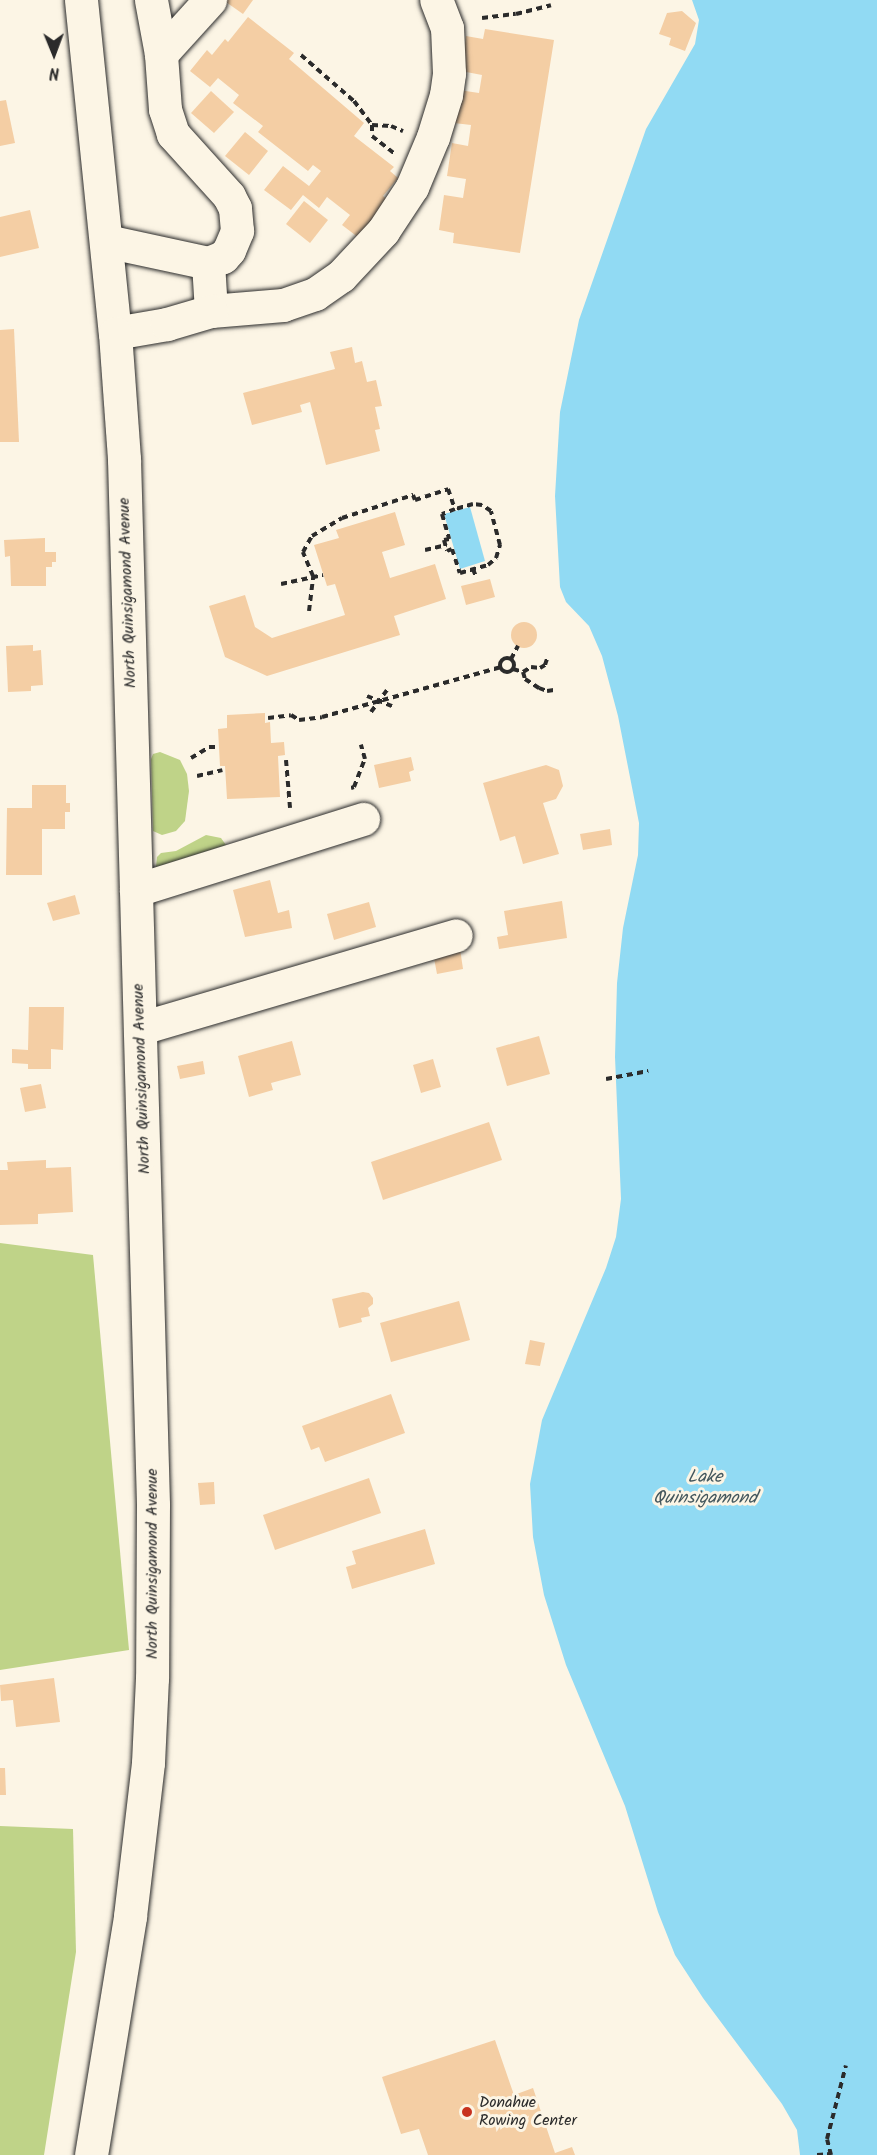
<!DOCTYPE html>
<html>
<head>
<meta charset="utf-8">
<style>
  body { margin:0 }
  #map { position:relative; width:877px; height:2155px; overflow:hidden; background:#fcf5e5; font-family:Kalam,sans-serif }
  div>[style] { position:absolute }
  .green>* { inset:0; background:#bfd388 }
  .water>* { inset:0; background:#91daf3 }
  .building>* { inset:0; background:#f4cea4 }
  .round { border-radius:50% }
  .path>* { height:4px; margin-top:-2px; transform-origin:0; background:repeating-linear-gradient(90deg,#2b2b2b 0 6px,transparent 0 10.5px) }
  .path>.ring { margin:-2px; padding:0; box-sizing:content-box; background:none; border:4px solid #2b2b2b; border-radius:50% }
  .roads { filter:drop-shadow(0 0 2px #2b2b2b) drop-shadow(0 0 2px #2b2b2b) }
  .minor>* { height:33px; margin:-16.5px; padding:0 16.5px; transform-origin:16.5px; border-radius:16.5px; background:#fcf5e5 }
  .major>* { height:33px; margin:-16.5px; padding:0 16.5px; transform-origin:16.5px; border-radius:16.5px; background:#fcf5e5 }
  .dots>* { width:16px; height:16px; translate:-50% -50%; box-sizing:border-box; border:3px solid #fcf5e5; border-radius:50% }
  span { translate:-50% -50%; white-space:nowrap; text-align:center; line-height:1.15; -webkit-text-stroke:6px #fcf5e5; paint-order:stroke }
  .street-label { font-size:16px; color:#2b2b2b }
  .poi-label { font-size:16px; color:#2b2b2b }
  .left { translate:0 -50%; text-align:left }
  .water-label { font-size:18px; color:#44575d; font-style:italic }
  .north { position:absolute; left:24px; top:24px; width:60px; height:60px; -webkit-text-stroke:4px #fcf5e5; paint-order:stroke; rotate:179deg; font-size:16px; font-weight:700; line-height:24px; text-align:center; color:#2b2b2b }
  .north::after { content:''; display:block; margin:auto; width:21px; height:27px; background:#2b2b2b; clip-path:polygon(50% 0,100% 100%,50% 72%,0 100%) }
</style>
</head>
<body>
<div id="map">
  <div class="green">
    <i style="clip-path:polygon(160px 752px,180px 760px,187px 774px,189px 791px,185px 821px,176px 831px,162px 835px,153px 831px,151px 759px,153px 754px)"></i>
    <i style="clip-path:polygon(206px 835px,221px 838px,226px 845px,156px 867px,157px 857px,161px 853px,176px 851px)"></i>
    <i style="clip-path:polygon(0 1243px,93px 1255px,129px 1650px,0 1670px)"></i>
    <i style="clip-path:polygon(0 1826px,73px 1829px,76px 1952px,44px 2155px,0 2155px)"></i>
  </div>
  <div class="water">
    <i style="clip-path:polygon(692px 0,877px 0,877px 2155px,800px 2155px,797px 2130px,782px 2104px,703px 1998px,675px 1955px,658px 1912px,625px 1806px,566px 1665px,544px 1595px,533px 1537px,530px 1484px,542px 1420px,606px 1268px,616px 1237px,621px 1199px,615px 1057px,617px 983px,623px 928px,638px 855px,639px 823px,618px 716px,602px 656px,589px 626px,566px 602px,560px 587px,555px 496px,560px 412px,579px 320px,646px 129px,695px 44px,699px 20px)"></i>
    <i style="clip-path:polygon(470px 507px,485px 561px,460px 569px,444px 514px)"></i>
  </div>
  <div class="building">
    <i style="clip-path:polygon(223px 0,253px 0,243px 14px)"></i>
    <i style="clip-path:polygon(682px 11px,696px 23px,685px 51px,669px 45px,671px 38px,659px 34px,667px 13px)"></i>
    <i style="clip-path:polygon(248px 17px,294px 53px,289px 59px,364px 123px,354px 136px,394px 167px,390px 171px,398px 178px,383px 196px,388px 200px,363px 241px,342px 225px,350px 215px,327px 197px,319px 208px,303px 195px,291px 210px,264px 190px,283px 166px,309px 186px,321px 171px,313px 165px,308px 171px,258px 132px,263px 126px,233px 103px,239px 95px,218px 78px,210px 87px,190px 71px,207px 50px,212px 55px,225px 39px,228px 42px)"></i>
    <i style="clip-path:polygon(485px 29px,554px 40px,520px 253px,453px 243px,454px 233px,439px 230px,444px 195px,463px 198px,466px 179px,447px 176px,452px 143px,468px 146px,471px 125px,454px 123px,459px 90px,479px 93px,482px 75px,461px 71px,466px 36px,483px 39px)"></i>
    <i style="clip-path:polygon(211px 91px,234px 112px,214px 133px,191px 113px)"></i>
    <i style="clip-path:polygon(6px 100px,15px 143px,0 146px,0 101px)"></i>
    <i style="clip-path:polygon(245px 132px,268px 151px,249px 175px,225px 156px)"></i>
    <i style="clip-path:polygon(304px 201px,328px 220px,310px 243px,286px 224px)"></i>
    <i style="clip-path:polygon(30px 210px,39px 248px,0 257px,0 217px)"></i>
    <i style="clip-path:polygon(14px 329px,19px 442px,0 442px,0 330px)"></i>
    <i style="clip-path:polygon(352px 347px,355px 363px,362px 361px,367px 382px,376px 380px,382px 406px,375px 407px,380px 429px,375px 430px,380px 451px,326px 465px,310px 402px,300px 405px,302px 412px,252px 425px,243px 393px,335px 369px,330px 352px)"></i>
    <i style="clip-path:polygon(395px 512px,405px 545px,382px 552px,390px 578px,435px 564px,446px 599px,394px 616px,400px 635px,267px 676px,225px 657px,209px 606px,245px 595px,255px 627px,272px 638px,345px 615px,335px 584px,327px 586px,314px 545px,339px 538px,336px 530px)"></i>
    <i style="clip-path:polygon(45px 538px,45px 552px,56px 552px,56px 562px,52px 562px,52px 567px,46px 567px,46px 586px,11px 586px,10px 556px,5px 557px,4px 540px)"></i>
    <i style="clip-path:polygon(490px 579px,495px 597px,466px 605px,461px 586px)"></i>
    <i class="round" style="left:511px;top:622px;width:26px;height:26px"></i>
    <i style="clip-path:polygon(33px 645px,33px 651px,41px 650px,43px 685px,31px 686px,31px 691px,8px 692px,6px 646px)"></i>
    <i style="clip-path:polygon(265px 713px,265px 723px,270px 722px,271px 743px,284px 742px,285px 755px,278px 756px,280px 797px,227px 799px,225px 766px,220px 766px,218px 729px,227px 728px,227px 715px)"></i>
    <i style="clip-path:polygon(411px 757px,414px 770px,409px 772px,411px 781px,379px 788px,374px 765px)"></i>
    <i style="clip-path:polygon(546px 765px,559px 770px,563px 786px,556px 799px,543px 803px,559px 854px,523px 864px,515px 836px,500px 841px,483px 783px)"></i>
    <i style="clip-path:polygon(32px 785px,66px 785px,66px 803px,70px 803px,70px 812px,65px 812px,65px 829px,42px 829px,42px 875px,6px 875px,7px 808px,32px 808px)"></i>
    <i style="clip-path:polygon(610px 829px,612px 845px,583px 850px,580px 834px)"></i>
    <i style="clip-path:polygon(270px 880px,278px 913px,289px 910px,292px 928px,245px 937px,233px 890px)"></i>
    <i style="clip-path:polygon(75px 895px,80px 914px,53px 921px,47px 903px)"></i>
    <i style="clip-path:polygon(562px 901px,567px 938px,499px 949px,497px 937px,508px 935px,504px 911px)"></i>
    <i style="clip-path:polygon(369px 902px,376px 927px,334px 940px,327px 914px)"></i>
    <i style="clip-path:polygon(459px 942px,463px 969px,437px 974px,432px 947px)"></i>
    <i style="clip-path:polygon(29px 1007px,64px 1007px,63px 1050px,51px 1049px,51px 1069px,28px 1069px,28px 1064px,12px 1063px,12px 1049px,28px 1050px)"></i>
    <i style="clip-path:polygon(539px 1036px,550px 1074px,507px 1086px,496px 1048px)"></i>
    <i style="clip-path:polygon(292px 1041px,301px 1075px,271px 1083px,273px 1090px,249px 1097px,238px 1056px)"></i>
    <i style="clip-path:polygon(433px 1059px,441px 1087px,421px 1093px,413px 1065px)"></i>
    <i style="clip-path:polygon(203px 1061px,205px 1074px,180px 1079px,177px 1066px)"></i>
    <i style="clip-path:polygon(41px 1084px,46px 1108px,25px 1112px,20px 1088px)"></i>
    <i style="clip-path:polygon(489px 1122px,502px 1160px,383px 1200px,371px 1162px)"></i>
    <i style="clip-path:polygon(46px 1160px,46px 1168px,71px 1167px,73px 1212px,38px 1214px,38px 1224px,0 1225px,0 1170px,8px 1170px,7px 1162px)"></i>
    <i style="clip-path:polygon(363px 1292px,369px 1293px,373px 1298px,373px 1304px,368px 1308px,370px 1316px,361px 1318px,362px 1322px,339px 1328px,332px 1299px)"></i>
    <i style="clip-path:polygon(459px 1301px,470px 1340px,391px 1362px,380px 1323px)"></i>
    <i style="clip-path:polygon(530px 1340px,545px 1343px,540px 1366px,525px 1364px)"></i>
    <i style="clip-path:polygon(391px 1394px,405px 1433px,325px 1462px,319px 1447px,311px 1450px,302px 1426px)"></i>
    <i style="clip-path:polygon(369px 1478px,381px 1513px,275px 1550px,263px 1515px)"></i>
    <i style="clip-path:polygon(214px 1482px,215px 1504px,200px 1505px,198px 1483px)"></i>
    <i style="clip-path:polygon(425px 1529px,435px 1564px,352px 1589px,346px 1567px,356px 1564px,352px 1551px)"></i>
    <i style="clip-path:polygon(54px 1678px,60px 1722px,16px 1727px,13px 1700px,1px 1701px,0 1685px)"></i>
    <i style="clip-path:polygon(0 1768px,5px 1768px,6px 1795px,0 1795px)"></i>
    <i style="clip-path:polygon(495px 2040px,514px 2095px,533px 2088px,555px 2153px,572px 2147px,575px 2155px,428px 2155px,419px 2129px,401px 2134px,382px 2077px)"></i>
  </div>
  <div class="path">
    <i style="left:482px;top:18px;width:34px;rotate:-7deg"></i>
    <i style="left:516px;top:14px;width:36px;rotate:-14deg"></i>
    <i style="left:301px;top:55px;width:70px;rotate:41deg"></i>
    <i style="left:354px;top:101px;width:30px;rotate:53deg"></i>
    <i style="left:372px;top:125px;width:11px;rotate:90deg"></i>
    <i style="left:372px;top:136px;width:28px;rotate:38deg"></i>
    <i style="left:372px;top:125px;width:19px;rotate:3deg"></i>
    <i style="left:391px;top:126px;width:13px;rotate:23deg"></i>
    <i style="left:425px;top:550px;width:22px;rotate:-13deg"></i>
    <i style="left:473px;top:569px;width:9px;rotate:69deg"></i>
    <i style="left:281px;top:584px;width:43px;rotate:-12.1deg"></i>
    <i style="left:309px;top:611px;width:35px;rotate:-83deg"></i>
    <i style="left:313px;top:576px;width:26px;rotate:-113deg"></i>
    <i style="left:303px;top:552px;width:18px;rotate:-61deg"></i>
    <i style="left:312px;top:536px;width:35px;rotate:-31deg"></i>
    <i style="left:342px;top:518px;width:75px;rotate:-17.9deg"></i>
    <i style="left:413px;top:495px;width:5px;rotate:68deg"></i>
    <i style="left:415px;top:500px;width:35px;rotate:-18deg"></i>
    <i style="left:448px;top:489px;width:21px;rotate:71deg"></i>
    <i style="left:455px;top:509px;width:14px;rotate:159deg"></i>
    <i style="left:442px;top:514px;width:26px;rotate:74deg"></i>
    <i style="left:449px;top:539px;width:5px;rotate:169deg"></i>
    <i style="left:444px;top:540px;width:11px;rotate:75deg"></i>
    <i style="left:447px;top:551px;width:5px;rotate:-22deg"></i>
    <i style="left:452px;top:549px;width:25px;rotate:72deg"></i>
    <i style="left:460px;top:573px;width:29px;rotate:-16deg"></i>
    <i style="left:488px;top:565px;width:11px;rotate:-41deg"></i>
    <i style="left:496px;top:558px;width:14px;rotate:-73deg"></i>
    <i style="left:500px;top:545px;width:35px;rotate:-105deg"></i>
    <i style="left:491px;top:511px;width:11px;rotate:-146deg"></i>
    <i style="left:482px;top:505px;width:9px;rotate:-174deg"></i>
    <i style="left:473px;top:504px;width:19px;rotate:164deg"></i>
    <i class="ring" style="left:500px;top:658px;width:10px;height:10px"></i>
    <i style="left:511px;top:659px;width:15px;rotate:-62deg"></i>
    <i style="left:513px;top:669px;width:10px;rotate:17deg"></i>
    <i style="left:523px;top:672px;width:7px;rotate:74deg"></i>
    <i style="left:525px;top:679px;width:17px;rotate:33deg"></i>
    <i style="left:539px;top:688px;width:9px;rotate:21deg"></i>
    <i style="left:547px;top:691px;width:7px;rotate:-8deg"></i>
    <i style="left:523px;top:672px;width:9px;rotate:-32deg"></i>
    <i style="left:531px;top:667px;width:9px;rotate:6deg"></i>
    <i style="left:540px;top:668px;width:6px;rotate:-31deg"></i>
    <i style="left:545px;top:665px;width:9px;rotate:-72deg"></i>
    <i style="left:367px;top:696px;width:27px;rotate:22deg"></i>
    <i style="left:371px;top:712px;width:27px;rotate:-54deg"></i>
    <i style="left:268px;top:718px;width:23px;rotate:-7deg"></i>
    <i style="left:291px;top:715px;width:9px;rotate:32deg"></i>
    <i style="left:299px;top:720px;width:23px;rotate:-7deg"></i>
    <i style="left:322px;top:717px;width:186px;rotate:-15.6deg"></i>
    <i style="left:191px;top:758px;width:21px;rotate:-31deg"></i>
    <i style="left:209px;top:747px;width:10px"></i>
    <i style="left:286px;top:760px;width:48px;rotate:85.2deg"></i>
    <i style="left:197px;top:776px;width:26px;rotate:-13deg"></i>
    <i style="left:351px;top:788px;width:3px;rotate:-18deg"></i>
    <i style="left:354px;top:787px;width:30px;rotate:-69deg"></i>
    <i style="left:365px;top:759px;width:15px;rotate:-106deg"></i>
    <i style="left:606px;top:1079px;width:43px;rotate:-10.8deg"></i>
    <i style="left:817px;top:2155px;width:14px;rotate:-4deg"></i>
    <i style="left:831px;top:2155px;width:16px;rotate:-104deg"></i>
    <i style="left:827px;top:2139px;width:76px;rotate:-75.6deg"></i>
  </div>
  <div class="roads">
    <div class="minor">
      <i style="left:161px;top:54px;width:73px;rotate:-47.8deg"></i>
      <i style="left:106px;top:241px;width:104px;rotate:12.2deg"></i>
      <i style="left:208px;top:263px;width:16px;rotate:-22deg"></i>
      <i style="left:223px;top:257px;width:9px;rotate:-49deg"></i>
      <i style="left:229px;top:250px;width:21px;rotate:-67deg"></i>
      <i style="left:237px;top:231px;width:23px;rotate:-95deg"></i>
      <i style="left:235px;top:208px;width:13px;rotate:-117deg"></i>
      <i style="left:229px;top:196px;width:84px;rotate:-132.1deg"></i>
      <i style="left:173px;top:134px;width:26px;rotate:-108deg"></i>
      <i style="left:165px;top:109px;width:55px;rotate:-94.2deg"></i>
      <i style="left:161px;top:54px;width:55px;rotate:-100.5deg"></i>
      <i style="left:208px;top:263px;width:48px;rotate:86.4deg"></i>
      <i style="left:211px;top:311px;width:72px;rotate:-4.8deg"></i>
      <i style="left:283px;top:305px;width:34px;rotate:-19deg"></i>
      <i style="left:315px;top:294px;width:32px;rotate:-35deg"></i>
      <i style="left:341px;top:276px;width:62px;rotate:-47deg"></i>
      <i style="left:383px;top:231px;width:53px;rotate:-56.6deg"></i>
      <i style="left:412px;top:187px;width:54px;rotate:-67.2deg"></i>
      <i style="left:433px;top:137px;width:44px;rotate:-72.8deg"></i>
      <i style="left:446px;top:95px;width:22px;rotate:-82deg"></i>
      <i style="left:449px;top:73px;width:45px;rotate:-92.5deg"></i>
      <i style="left:447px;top:28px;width:30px;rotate:-111deg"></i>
      <i style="left:115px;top:333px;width:53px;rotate:-9.8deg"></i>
      <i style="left:167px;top:324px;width:46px;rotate:-16.5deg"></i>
      <i style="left:136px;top:890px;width:238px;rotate:-17.4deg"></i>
      <i style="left:141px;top:1028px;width:328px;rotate:-16.4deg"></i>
    </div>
    <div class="major">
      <i style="left:81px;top:0;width:335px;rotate:84.2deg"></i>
      <i style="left:115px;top:333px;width:126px;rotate:85.9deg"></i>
      <i style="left:124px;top:459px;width:1046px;rotate:88.41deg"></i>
      <i style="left:153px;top:1505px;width:173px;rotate:90.3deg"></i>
      <i style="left:152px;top:1678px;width:85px;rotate:92.7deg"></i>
      <i style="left:148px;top:1763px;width:155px;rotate:96.7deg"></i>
      <i style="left:130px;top:1917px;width:241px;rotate:99.3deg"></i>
    </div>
  </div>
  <div class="dots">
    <i style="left:467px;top:2112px;background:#c8321e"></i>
  </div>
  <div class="street-label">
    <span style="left:128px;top:593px;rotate:-92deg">North Quinsigamond Avenue</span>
    <span style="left:142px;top:1079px;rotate:-92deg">North Quinsigamond Avenue</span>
    <span style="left:153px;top:1564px;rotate:-90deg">North Quinsigamond Avenue</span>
  </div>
  <div class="poi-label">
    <span class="left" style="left:479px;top:2112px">Donahue<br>Rowing Center</span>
  </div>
  <div class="water-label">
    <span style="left:705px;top:1489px">Lake<br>Quinsigamond</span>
  </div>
  <div class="north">N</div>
</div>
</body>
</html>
